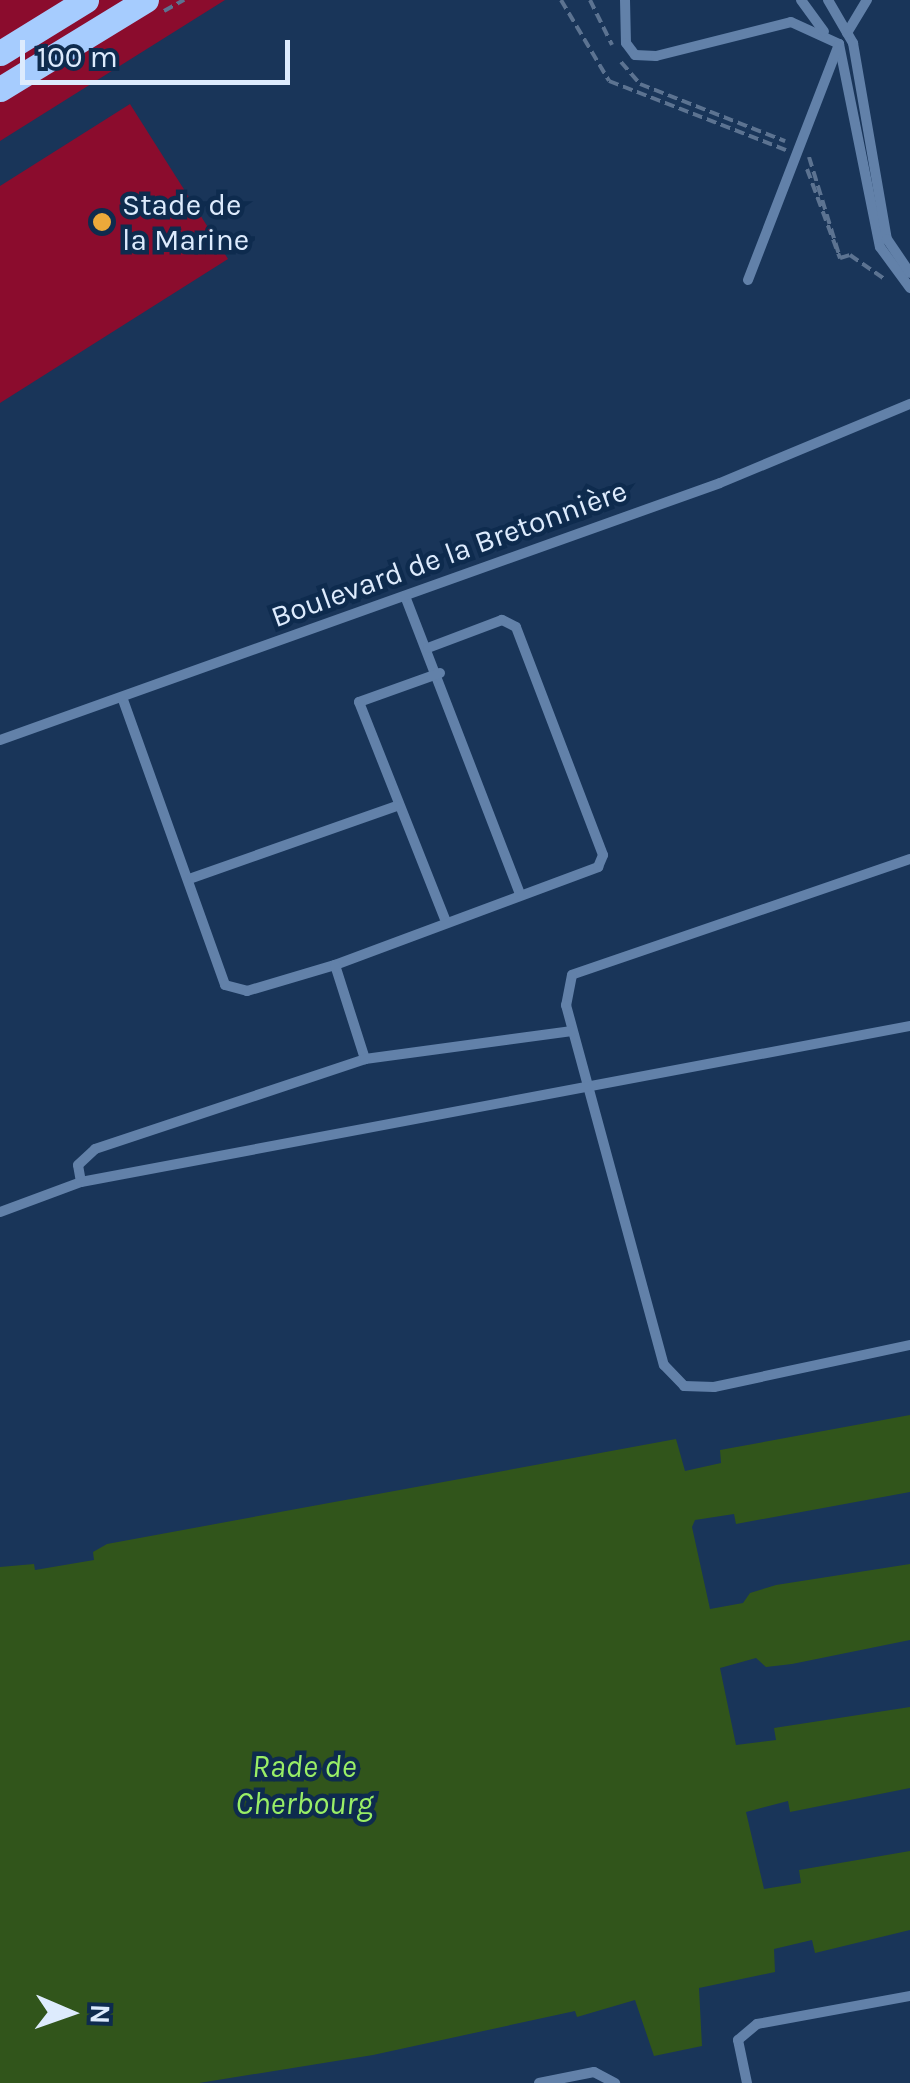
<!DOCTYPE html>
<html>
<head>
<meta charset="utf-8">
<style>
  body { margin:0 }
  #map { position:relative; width:910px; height:2083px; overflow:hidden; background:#193559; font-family:Karla,sans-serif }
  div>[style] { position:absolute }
  .green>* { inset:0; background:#8b0c2d }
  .water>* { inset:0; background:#31551b }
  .path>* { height:4px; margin-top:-2px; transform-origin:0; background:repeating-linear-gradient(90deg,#5c7391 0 10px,transparent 0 15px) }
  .lane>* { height:10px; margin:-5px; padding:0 5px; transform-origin:5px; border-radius:5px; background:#6281a9 }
  .primary>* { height:25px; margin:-12.5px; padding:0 12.5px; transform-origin:12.5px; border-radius:12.5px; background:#a6ccfe }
  .dots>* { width:28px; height:28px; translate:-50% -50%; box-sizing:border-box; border:5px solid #0e2b4e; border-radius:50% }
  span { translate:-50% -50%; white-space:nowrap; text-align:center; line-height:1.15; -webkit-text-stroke:9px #0e2b4e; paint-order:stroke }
  .poi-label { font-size:30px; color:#ddebfd }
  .left { translate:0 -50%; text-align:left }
  .street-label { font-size:30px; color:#ddebfd }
  .water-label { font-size:32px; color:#9e6; font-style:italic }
  .north { position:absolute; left:20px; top:1963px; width:100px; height:100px; -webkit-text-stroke:8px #0e2b4e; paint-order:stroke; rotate:92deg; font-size:28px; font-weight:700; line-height:40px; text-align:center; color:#ddebfd }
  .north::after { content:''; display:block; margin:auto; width:35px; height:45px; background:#ddebfd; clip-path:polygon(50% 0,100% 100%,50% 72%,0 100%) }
  .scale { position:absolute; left:20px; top:40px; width:270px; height:45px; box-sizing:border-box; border:5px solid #ddebfd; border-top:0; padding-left:12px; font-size:30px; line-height:35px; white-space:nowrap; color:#ddebfd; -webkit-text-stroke:8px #0e2b4e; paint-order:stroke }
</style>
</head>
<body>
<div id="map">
  <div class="green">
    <i style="clip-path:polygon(0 0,225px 0,0 141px)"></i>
    <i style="clip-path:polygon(130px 104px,228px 259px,0 403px,0 186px)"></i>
  </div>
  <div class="water">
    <i style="clip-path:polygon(910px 1415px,910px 1492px,736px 1524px,734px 1514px,695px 1520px,692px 1527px,710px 1609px,743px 1603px,750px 1593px,776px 1585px,910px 1564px,910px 1640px,792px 1664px,766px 1667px,756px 1658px,720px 1668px,736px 1745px,776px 1740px,774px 1728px,910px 1707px,910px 1788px,790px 1812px,788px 1801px,746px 1812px,764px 1889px,801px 1883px,799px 1870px,910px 1851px,910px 1930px,815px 1953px,812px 1940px,774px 1949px,775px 1972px,699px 1988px,702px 2046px,654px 2056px,635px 2000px,577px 2017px,575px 2011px,373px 2055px,199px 2083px,0 2083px,0 1567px,34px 1564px,35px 1570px,94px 1560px,93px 1552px,107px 1544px,676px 1439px,685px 1471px,721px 1463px,720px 1450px)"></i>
  </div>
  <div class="path">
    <i style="left:561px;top:0;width:94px;rotate:59.3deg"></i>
    <i style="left:609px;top:81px;width:190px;rotate:21.3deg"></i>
    <i style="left:590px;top:0;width:50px;rotate:63.9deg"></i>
    <i style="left:164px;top:11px;width:23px;rotate:-29deg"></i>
    <i style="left:621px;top:62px;width:29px;rotate:49deg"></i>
    <i style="left:640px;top:84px;width:156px;rotate:21.5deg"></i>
    <i style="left:809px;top:157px;width:106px;rotate:72.9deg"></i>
    <i style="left:840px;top:258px;width:10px;rotate:-17deg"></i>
    <i style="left:850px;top:255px;width:44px;rotate:34.8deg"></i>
    <i style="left:807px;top:169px;width:95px;rotate:69.7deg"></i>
  </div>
  <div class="lane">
    <i style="left:625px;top:0;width:43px;rotate:88.7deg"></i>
    <i style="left:626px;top:43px;width:15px;rotate:53deg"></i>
    <i style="left:635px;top:55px;width:21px;rotate:3deg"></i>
    <i style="left:656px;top:56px;width:139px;rotate:-14.1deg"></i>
    <i style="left:791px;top:22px;width:53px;rotate:24.6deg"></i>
    <i style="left:839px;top:44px;width:207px;rotate:78.6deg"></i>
    <i style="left:880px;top:247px;width:51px;rotate:53.8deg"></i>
    <i style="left:801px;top:0;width:39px;rotate:54deg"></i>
    <i style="left:828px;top:0;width:50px;rotate:59.8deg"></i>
    <i style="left:853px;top:43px;width:199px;rotate:80.2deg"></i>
    <i style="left:887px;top:239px;width:41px;rotate:55.9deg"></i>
    <i style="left:847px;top:33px;width:39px;rotate:-59deg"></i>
    <i style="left:748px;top:280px;width:253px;rotate:-68.9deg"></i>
    <i style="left:405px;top:596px;width:319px;rotate:68.9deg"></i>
    <i style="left:440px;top:673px;width:86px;rotate:160.3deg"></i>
    <i style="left:359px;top:702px;width:233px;rotate:68.4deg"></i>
    <i style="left:122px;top:697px;width:306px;rotate:70.3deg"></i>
    <i style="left:225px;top:985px;width:23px;rotate:15deg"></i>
    <i style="left:247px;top:991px;width:92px;rotate:-16.5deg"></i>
    <i style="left:335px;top:965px;width:281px;rotate:-20.4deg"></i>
    <i style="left:598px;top:867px;width:13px;rotate:-67deg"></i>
    <i style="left:603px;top:855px;width:244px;rotate:-110.9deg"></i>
    <i style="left:516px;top:627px;width:16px;rotate:-153deg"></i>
    <i style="left:502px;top:620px;width:79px;rotate:159.3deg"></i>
    <i style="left:0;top:740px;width:764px;rotate:-19.64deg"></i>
    <i style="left:720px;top:483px;width:206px;rotate:-22.6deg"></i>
    <i style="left:910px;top:859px;width:357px;rotate:161.1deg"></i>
    <i style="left:572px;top:975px;width:31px;rotate:101deg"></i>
    <i style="left:566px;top:1005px;width:373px;rotate:74.8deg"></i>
    <i style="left:664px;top:1365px;width:29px;rotate:46deg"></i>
    <i style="left:684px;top:1386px;width:30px;rotate:2deg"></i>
    <i style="left:714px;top:1387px;width:200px;rotate:-12.1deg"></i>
    <i style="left:192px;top:878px;width:217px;rotate:-19.4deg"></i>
    <i style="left:335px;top:965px;width:99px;rotate:72.3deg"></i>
    <i style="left:81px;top:1182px;width:17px;rotate:-100deg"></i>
    <i style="left:78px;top:1165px;width:23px;rotate:-43deg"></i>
    <i style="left:95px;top:1149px;width:285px;rotate:-18.4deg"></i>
    <i style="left:365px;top:1059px;width:209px;rotate:-7.7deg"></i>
    <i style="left:0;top:1212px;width:86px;rotate:-20.3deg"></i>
    <i style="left:81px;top:1182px;width:844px;rotate:-10.66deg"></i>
    <i style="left:539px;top:2083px;width:56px;rotate:-11.3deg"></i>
    <i style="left:594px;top:2072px;width:24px;rotate:28deg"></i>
    <i style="left:747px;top:2083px;width:44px;rotate:-101.8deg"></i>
    <i style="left:738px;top:2040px;width:25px;rotate:-40deg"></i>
    <i style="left:757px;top:2024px;width:156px;rotate:-10.4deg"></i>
  </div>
  <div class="primary">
    <i style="left:0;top:53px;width:101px;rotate:-31.6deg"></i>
    <i style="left:0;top:89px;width:171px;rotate:-31.4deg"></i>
  </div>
  <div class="dots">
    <i style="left:102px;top:222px;background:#eca93a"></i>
  </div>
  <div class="poi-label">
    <span class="left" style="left:122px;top:222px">Stade de<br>la Marine</span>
  </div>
  <div class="street-label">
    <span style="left:449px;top:554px;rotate:-20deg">Boulevard de la Bretonnière</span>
  </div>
  <div class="water-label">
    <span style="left:304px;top:1786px">Rade de<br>Cherbourg</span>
  </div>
  <div class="north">N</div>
  <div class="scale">100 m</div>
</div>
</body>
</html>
